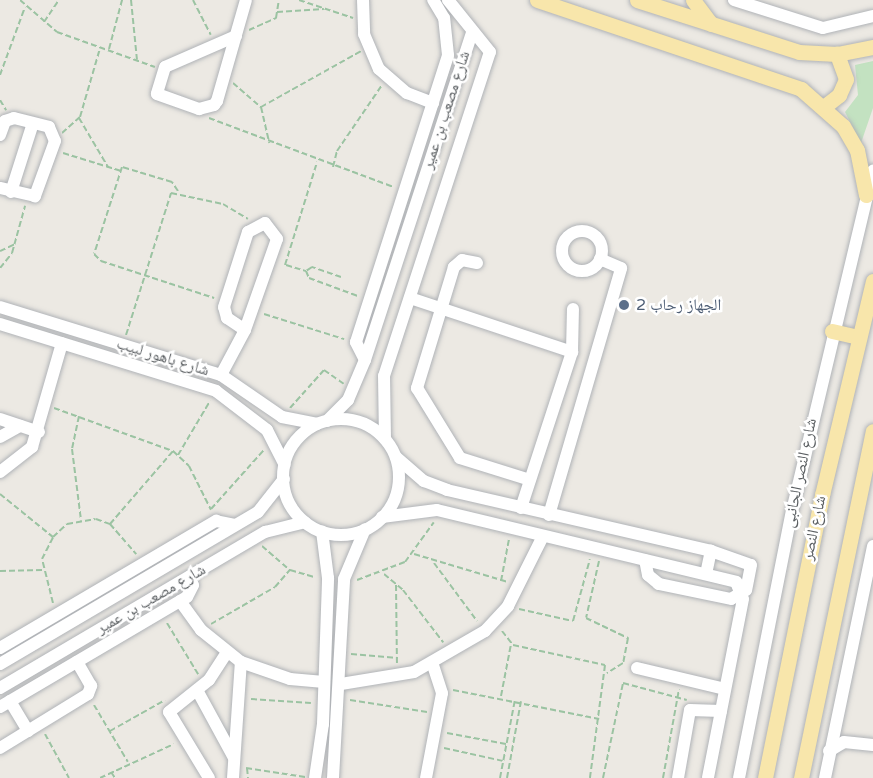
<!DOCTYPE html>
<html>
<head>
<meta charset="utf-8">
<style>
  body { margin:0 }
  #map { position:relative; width:873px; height:778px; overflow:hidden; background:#ece9e3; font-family:"Varela Round","Noto Naskh Arabic",sans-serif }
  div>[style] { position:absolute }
  .green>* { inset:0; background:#c3e2c1 }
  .path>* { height:2px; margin-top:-1px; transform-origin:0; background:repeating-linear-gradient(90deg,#9bc3a2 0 6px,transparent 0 9px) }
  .roads { filter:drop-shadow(0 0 2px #b0b3b7) drop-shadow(0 0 2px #b0b3b7) }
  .minor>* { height:12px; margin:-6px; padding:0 6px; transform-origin:6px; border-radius:6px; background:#fff }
  .minor>.ring { margin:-6px; padding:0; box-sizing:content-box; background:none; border:12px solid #fff; border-radius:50% }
  .major>* { height:15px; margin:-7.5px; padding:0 7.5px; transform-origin:7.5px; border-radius:7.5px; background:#f8e6ab }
  .dots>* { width:16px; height:16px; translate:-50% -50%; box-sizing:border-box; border:3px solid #fff; border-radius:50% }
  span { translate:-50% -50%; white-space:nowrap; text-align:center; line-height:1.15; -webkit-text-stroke:5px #fff; paint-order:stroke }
  .street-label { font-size:16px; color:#5b5f62 }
  .service-label { font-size:16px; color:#4e5e75 }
  .left { translate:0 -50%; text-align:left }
</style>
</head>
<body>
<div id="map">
  <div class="green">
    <i style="clip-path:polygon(873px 61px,873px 108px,861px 143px,845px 112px,858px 95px,855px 65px)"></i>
  </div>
  <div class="path">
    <i style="left:20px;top:0;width:49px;rotate:40.9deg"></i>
    <i style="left:57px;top:32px;width:104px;rotate:19.7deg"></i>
    <i style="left:131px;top:0;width:60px;rotate:84.3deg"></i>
    <i style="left:193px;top:0;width:39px;rotate:63deg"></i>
    <i style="left:299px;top:0;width:57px;rotate:18.4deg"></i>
    <i style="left:277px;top:12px;width:47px;rotate:-3.7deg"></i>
    <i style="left:44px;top:22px;width:27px;rotate:-56deg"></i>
    <i style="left:249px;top:30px;width:30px;rotate:-24deg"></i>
    <i style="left:276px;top:18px;width:18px;rotate:-81deg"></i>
    <i style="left:109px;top:49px;width:51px;rotate:-75.1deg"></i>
    <i style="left:0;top:75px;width:72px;rotate:-69.8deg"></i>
    <i style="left:233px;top:83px;width:37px;rotate:41deg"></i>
    <i style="left:261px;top:107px;width:37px;rotate:77deg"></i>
    <i style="left:0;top:100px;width:12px;rotate:59deg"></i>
    <i style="left:261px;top:107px;width:115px;rotate:-29.2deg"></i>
    <i style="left:79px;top:118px;width:57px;rotate:59.4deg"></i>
    <i style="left:209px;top:118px;width:197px;rotate:20.5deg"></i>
    <i style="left:62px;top:133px;width:24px;rotate:-42deg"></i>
    <i style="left:80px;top:117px;width:72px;rotate:-73.8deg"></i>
    <i style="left:63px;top:153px;width:61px;rotate:17.2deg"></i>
    <i style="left:333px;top:167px;width:16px;rotate:-76deg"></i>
    <i style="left:337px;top:151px;width:80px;rotate:-55.7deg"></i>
    <i style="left:178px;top:191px;width:11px;rotate:-124deg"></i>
    <i style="left:172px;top:182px;width:52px;rotate:-163.3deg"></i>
    <i style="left:122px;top:167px;width:91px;rotate:107.8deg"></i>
    <i style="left:94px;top:254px;width:10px;rotate:45deg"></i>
    <i style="left:101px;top:261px;width:119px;rotate:18.1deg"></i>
    <i style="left:0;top:251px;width:17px;rotate:-25deg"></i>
    <i style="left:285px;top:265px;width:108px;rotate:-72.7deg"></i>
    <i style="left:286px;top:265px;width:21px;rotate:17deg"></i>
    <i style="left:0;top:268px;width:19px;rotate:-51deg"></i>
    <i style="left:12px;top:253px;width:49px;rotate:-74.5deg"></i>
    <i style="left:341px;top:277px;width:31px;rotate:-161deg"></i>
    <i style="left:312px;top:267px;width:7px;rotate:146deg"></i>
    <i style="left:306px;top:271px;width:8px;rotate:67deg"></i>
    <i style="left:309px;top:278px;width:52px;rotate:20.2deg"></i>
    <i style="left:264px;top:314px;width:84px;rotate:17.4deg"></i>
    <i style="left:126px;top:335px;width:149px;rotate:-72.4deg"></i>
    <i style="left:171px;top:193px;width:53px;rotate:11.9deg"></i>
    <i style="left:223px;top:204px;width:29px;rotate:31deg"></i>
    <i style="left:54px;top:408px;width:127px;rotate:19.9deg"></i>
    <i style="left:173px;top:451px;width:22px;rotate:43deg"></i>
    <i style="left:189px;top:466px;width:49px;rotate:63.4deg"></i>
    <i style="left:290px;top:408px;width:51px;rotate:-48.2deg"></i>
    <i style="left:324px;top:370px;width:24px;rotate:35deg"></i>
    <i style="left:79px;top:416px;width:34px;rotate:102deg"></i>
    <i style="left:72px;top:449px;width:72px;rotate:82.8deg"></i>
    <i style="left:178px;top:455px;width:63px;rotate:-59.3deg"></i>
    <i style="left:0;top:494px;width:68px;rotate:39.1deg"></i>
    <i style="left:211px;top:509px;width:79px;rotate:-48.1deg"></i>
    <i style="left:110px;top:524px;width:96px;rotate:-49.2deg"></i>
    <i style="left:262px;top:546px;width:37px;rotate:41deg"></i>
    <i style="left:290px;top:570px;width:26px;rotate:16deg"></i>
    <i style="left:414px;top:554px;width:98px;rotate:16.6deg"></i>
    <i style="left:599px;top:561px;width:58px;rotate:102.8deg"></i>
    <i style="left:586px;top:618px;width:47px;rotate:25.5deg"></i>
    <i style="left:628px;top:638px;width:25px;rotate:101deg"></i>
    <i style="left:623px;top:663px;width:19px;rotate:148deg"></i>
    <i style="left:434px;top:563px;width:72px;rotate:53.4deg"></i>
    <i style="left:0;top:571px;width:42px;rotate:-1.4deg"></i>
    <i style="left:384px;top:574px;width:25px;rotate:40deg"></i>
    <i style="left:403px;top:590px;width:66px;rotate:52.4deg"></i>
    <i style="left:357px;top:580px;width:51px;rotate:-20.6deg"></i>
    <i style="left:405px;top:562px;width:49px;rotate:-54.1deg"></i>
    <i style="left:501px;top:581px;width:43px;rotate:-79.2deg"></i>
    <i style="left:396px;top:585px;width:78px;rotate:89.3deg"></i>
    <i style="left:53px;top:603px;width:45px;rotate:-104deg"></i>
    <i style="left:42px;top:559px;width:25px;rotate:-63deg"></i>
    <i style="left:53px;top:537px;width:19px;rotate:-43deg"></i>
    <i style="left:67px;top:524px;width:29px;rotate:-10deg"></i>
    <i style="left:96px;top:519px;width:15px;rotate:20deg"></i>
    <i style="left:110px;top:524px;width:40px;rotate:49deg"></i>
    <i style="left:519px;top:609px;width:55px;rotate:12.5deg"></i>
    <i style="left:573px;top:621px;width:64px;rotate:-74.7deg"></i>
    <i style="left:167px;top:623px;width:60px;rotate:58.7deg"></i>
    <i style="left:211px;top:624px;width:74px;rotate:-30deg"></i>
    <i style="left:275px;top:587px;width:23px;rotate:-49deg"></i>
    <i style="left:502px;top:631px;width:18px;rotate:52deg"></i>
    <i style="left:513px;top:645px;width:94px;rotate:12.3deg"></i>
    <i style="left:605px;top:665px;width:114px;rotate:97.6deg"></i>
    <i style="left:351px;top:654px;width:47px;rotate:4.9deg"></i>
    <i style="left:453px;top:690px;width:149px;rotate:11.2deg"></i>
    <i style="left:501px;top:696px;width:53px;rotate:-79.1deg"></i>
    <i style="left:251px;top:699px;width:60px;rotate:3.8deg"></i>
    <i style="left:350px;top:700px;width:78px;rotate:8.9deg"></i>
    <i style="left:94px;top:705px;width:66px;rotate:59.2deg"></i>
    <i style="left:110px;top:731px;width:63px;rotate:-29.4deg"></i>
    <i style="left:447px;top:733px;width:60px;rotate:10.6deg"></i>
    <i style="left:45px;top:734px;width:50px;rotate:61.4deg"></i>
    <i style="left:444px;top:748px;width:60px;rotate:12.4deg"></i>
    <i style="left:246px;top:768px;width:60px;rotate:8.7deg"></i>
    <i style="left:247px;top:768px;width:10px;rotate:84deg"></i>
    <i style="left:111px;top:772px;width:7px;rotate:56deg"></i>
    <i style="left:100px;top:778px;width:81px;rotate:-24.7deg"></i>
    <i style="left:500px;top:778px;width:80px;rotate:-79.2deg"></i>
    <i style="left:507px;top:778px;width:78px;rotate:-79.7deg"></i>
    <i style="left:603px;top:778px;width:97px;rotate:-78.1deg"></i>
    <i style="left:623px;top:683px;width:66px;rotate:14.9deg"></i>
    <i style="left:663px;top:778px;width:90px;rotate:-79.8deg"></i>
  </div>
  <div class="roads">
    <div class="minor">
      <i style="left:363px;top:0;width:34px;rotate:88deg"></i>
      <i style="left:364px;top:34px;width:38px;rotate:67deg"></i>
      <i style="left:379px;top:69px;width:37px;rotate:41deg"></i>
      <i style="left:407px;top:93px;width:28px;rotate:21deg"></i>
      <i style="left:734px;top:0;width:93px;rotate:17.5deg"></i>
      <i style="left:823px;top:28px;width:51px;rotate:-13.5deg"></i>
      <i style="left:236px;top:36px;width:77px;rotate:156.4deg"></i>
      <i style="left:165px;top:67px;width:28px;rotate:107deg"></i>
      <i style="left:157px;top:94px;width:45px;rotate:19.7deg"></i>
      <i style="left:199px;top:109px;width:16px;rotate:-15deg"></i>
      <i style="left:214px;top:105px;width:5px;rotate:-53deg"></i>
      <i style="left:217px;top:101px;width:105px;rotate:-74deg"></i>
      <i style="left:0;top:135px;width:15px;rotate:-70deg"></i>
      <i style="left:5px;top:121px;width:9px;rotate:-18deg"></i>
      <i style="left:14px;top:118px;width:36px;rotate:14deg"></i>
      <i style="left:49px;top:127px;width:15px;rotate:67deg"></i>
      <i style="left:55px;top:141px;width:59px;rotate:110deg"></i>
      <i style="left:35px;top:196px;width:36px;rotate:-167deg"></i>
      <i style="left:11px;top:192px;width:72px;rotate:-72.3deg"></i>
      <i class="ring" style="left:562px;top:231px;width:28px;height:28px"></i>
      <i style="left:477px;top:263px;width:15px;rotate:-169deg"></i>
      <i style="left:462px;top:260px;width:11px;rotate:139deg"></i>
      <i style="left:454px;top:267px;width:127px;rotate:107deg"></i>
      <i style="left:417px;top:388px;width:82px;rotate:58.4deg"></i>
      <i style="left:460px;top:458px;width:73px;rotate:17.4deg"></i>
      <i style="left:410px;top:298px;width:171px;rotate:18.4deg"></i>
      <i style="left:0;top:307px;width:231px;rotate:17.1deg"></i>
      <i style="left:221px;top:375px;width:74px;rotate:34.5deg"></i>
      <i style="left:282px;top:417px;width:36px;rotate:11deg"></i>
      <i style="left:0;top:324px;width:226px;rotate:17.2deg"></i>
      <i style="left:216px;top:391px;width:64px;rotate:37.4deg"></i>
      <i style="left:267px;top:430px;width:39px;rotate:63deg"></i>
      <i style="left:365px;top:360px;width:20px;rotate:-117deg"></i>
      <i style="left:356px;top:342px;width:301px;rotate:-72.2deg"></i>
      <i style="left:448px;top:55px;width:37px;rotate:-96deg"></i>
      <i style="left:444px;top:18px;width:21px;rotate:-121deg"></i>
      <i style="left:221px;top:375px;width:51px;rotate:-61.9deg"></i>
      <i style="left:245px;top:330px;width:22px;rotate:-146deg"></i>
      <i style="left:227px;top:318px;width:11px;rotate:-105deg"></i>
      <i style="left:224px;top:307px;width:79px;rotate:-72.3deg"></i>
      <i style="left:248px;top:232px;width:19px;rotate:-28deg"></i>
      <i style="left:265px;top:223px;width:20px;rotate:53deg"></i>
      <i style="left:277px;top:239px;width:96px;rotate:109.4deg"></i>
      <i style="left:0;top:419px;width:41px;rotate:18.4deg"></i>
      <i class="ring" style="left:283px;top:419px;width:104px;height:104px"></i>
      <i style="left:327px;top:421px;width:30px;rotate:-45deg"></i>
      <i style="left:348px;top:400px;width:43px;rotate:-67deg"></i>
      <i style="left:365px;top:360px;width:345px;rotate:-71.9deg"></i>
      <i style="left:0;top:437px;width:23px;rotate:-29deg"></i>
      <i style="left:385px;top:439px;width:63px;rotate:-90.9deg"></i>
      <i style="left:384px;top:376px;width:341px;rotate:-71.9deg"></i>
      <i style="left:490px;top:52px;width:67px;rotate:-128.9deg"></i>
      <i style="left:396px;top:457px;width:37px;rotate:41deg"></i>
      <i style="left:424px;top:481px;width:25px;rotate:21deg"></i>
      <i style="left:447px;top:490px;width:271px;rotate:13deg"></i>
      <i style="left:711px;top:551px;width:42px;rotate:19.3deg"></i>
      <i style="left:751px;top:565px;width:25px;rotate:101deg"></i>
      <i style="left:746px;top:590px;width:17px;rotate:149deg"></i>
      <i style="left:731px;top:599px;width:74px;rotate:-168.2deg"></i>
      <i style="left:659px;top:584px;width:14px;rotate:-141deg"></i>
      <i style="left:648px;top:575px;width:15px;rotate:-101deg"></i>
      <i style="left:0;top:472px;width:41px;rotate:-38deg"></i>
      <i style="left:32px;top:447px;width:108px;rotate:-73.9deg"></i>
      <i style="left:521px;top:508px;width:164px;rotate:-71.9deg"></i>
      <i style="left:572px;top:352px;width:43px;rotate:-88.7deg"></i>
      <i style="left:549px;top:515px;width:257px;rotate:-73.7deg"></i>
      <i style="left:621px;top:268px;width:23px;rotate:-157deg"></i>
      <i style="left:382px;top:517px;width:55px;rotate:-7.3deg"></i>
      <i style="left:437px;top:510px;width:308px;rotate:13.5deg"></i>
      <i style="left:736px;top:582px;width:18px;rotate:68deg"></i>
      <i style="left:743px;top:599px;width:182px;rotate:101.1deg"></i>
      <i style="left:706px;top:574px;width:24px;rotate:-78deg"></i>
      <i style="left:180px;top:601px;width:36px;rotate:54deg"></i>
      <i style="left:201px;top:630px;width:51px;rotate:38.7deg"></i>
      <i style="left:241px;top:662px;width:52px;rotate:19.1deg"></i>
      <i style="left:290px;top:679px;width:34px;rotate:5deg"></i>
      <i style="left:0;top:648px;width:251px;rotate:-30.5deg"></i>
      <i style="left:216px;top:521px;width:19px;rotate:12deg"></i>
      <i style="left:0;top:664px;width:299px;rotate:-30.5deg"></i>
      <i style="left:258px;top:512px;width:42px;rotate:-51.8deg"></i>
      <i style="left:637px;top:668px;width:90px;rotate:13.4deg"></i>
      <i style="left:341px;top:684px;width:74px;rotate:-9.3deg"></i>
      <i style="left:414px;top:672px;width:82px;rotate:-30deg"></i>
      <i style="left:485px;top:631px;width:34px;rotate:-47deg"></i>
      <i style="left:508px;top:606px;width:78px;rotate:-63.4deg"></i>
      <i style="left:0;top:688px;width:308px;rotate:-30.5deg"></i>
      <i style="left:265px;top:532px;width:41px;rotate:-14deg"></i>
      <i style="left:197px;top:690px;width:77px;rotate:61.4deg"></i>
      <i style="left:10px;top:701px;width:35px;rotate:59deg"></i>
      <i style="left:0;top:707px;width:217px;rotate:-30.5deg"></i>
      <i style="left:187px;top:597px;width:13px;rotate:-63deg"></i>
      <i style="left:193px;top:585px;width:9px;rotate:-117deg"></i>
      <i style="left:0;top:748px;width:103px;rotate:-31.5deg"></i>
      <i style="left:88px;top:694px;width:9px;rotate:-69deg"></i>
      <i style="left:91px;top:686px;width:28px;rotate:-120deg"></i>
      <i style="left:829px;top:751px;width:17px;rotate:-31deg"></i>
      <i style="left:844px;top:742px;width:29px;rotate:6deg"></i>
      <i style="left:209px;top:778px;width:77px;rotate:-121.2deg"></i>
      <i style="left:169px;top:712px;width:51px;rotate:-38.7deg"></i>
      <i style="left:209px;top:680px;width:33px;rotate:-57deg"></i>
      <i style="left:233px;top:778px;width:116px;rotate:-86.1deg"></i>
      <i style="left:315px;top:778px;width:55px;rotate:-81.6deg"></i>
      <i style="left:323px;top:724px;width:146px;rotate:-88deg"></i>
      <i style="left:328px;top:578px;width:47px;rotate:-97.3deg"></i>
      <i style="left:333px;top:778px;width:199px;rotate:-86.8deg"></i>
      <i style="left:344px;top:579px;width:54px;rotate:-67.2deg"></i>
      <i style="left:426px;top:778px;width:86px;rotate:-79.3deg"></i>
      <i style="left:442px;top:693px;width:29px;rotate:-108deg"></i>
      <i style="left:678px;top:778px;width:69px;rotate:-80deg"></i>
      <i style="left:690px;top:710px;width:31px;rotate:2deg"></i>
      <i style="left:739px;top:778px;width:272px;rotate:-78.8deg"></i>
      <i style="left:792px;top:511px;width:350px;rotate:-76.6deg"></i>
      <i style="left:825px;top:778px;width:237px;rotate:-78.3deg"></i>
    </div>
    <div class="major">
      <i style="left:537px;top:0;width:279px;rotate:18.6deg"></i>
      <i style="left:801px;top:89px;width:56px;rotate:41.4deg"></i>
      <i style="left:843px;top:126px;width:28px;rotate:60deg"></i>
      <i style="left:857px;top:150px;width:46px;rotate:78.7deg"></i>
      <i style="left:637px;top:0;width:170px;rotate:17.8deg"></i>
      <i style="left:799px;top:52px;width:38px;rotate:3deg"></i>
      <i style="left:837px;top:54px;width:37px;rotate:-11deg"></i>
      <i style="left:693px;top:0;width:30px;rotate:53deg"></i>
      <i style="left:825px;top:106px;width:18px;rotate:-38deg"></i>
      <i style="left:839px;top:95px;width:17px;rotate:-66deg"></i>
      <i style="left:846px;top:79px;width:27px;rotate:-110deg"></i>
      <i style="left:832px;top:331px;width:28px;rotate:13deg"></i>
      <i style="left:765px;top:778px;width:289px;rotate:-78.6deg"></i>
      <i style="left:822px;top:495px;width:220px;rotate:-76.6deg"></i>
      <i style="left:801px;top:778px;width:354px;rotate:-78.3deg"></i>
    </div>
  </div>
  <div class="dots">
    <i style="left:624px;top:305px;background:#5c6f8a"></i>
  </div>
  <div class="street-label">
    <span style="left:446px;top:110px;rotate:-72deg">شارع مصعب بن عمير</span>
    <span style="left:163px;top:357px;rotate:17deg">شارع باهور لبيب</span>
    <span style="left:800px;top:473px;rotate:-78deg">شارع النصر الجانبى</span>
    <span style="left:814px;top:528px;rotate:-78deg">شارع النصر</span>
    <span style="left:151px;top:599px;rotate:-30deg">شارع مصعب بن عمير</span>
  </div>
  <div class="service-label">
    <span class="left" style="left:636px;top:305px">الجهاز رحاب 2</span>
  </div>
</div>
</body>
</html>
